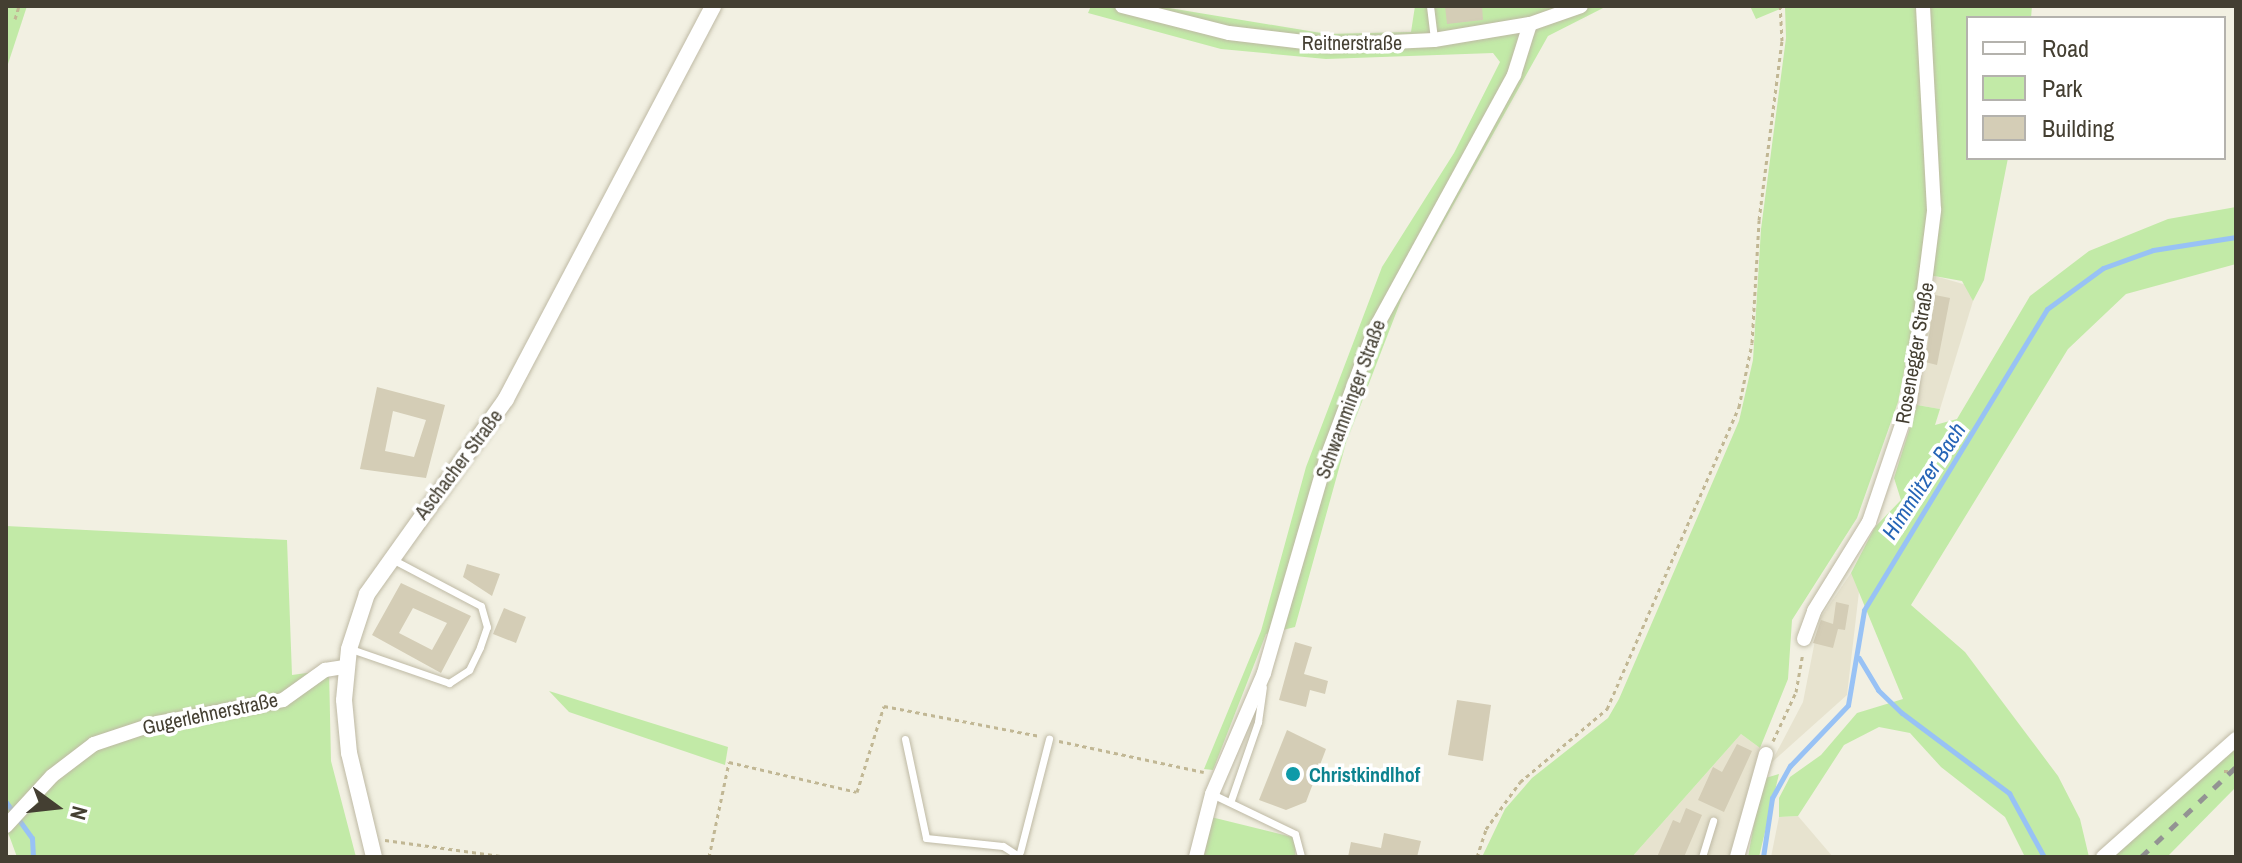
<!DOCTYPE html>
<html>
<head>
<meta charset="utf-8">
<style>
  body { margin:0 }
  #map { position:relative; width:2242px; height:863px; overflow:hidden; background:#f2f0e2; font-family:"Archivo Narrow",sans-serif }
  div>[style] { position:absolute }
  .residential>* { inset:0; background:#e7e3cf }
  .green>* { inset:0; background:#c2eaa7 }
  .stream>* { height:5px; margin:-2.5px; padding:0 2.5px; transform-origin:2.5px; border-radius:2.5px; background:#98c2f5 }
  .building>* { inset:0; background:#d4cdb6 }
  .path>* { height:3px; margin-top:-1.5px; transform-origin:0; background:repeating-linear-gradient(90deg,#c1b794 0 4px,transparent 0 8px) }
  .roads { filter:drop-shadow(0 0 2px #beb9a4) drop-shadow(0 0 2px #beb9a4) }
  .service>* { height:7px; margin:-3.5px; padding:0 3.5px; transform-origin:3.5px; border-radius:3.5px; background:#fff }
  .minor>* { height:14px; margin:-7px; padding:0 7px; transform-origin:7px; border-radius:7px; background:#fff }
  .tertiary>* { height:16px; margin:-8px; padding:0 8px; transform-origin:8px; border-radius:8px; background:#fff }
  .rail>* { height:5px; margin-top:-2.5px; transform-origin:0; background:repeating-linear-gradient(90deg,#939393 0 10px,transparent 0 20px) }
  .dots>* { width:22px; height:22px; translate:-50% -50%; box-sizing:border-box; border:4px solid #fff; border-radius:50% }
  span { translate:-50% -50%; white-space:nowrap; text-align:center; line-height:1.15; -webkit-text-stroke:7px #fff; paint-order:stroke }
  .street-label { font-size:20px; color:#443f32 }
  .culture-label { font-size:20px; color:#0d838f; font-weight:700 }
  .left { translate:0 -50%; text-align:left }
  .water-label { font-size:22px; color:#2564b6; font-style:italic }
  .frame { position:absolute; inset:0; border:8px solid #443f32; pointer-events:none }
  .legend { position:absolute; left:1966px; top:16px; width:260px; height:144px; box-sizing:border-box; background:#fff; border:2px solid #b4b2ad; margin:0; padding:10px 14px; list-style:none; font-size:24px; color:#443f32 }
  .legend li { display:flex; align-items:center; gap:16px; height:40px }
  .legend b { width:40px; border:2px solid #b4b2ad }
  .north { position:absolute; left:16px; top:767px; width:80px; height:80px; -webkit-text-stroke:6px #fff; paint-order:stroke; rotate:105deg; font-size:22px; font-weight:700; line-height:32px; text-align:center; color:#443f32 }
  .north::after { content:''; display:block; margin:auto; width:28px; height:36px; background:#443f32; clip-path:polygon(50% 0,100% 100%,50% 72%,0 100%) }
</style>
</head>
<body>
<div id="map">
  <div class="residential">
    <i style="clip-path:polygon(1935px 276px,1970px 286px,1973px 301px,1940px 409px,1917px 405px)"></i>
    <i style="clip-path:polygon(1851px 573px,1860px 583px,1847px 695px,1771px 763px,1803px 702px,1819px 620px)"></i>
    <i style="clip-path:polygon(1741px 734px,1760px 748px,1729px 857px,1632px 857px)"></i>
    <i style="clip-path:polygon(1798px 816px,1833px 857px,1771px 857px,1779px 817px)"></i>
  </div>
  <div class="green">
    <i style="clip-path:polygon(6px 6px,27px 6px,6px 70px)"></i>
    <i style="clip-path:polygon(1091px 6px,1157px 6px,1327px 34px,1411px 32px,1415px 6px,1607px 6px,1548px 36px,1403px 295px,1346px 443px,1295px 627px,1266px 634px,1213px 770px,1204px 769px,1261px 631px,1306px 467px,1382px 267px,1454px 153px,1500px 62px,1493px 53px,1326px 59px,1221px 49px,1088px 13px)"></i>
    <i style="clip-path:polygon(1750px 6px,2032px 6px,2031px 18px,1968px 18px,1968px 158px,2008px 158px,1984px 280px,1973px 301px,1962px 281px,1923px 274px,1898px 402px,1857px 518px,1792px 620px,1788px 679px,1760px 748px,1741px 734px,1632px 857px,1482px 857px,1505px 809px,1532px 778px,1608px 718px,1619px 699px,1739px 421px,1753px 360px,1761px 229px,1786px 38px,1785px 7px,1756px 19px)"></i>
    <i style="clip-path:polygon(2236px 207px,2236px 264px,2126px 294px,2068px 349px,1911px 605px,1965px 652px,2058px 776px,2080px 819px,2089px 857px,2025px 857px,2005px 817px,1941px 767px,1910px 733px,1879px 727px,1844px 745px,1798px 816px,1779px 817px,1779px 798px,1790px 777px,1821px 755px,1857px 713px,1903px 699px,1851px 573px,1875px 527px,1901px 500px,1894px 478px,1917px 405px,1940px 409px,1935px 425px,1957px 419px,2030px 296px,2089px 251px,2168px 219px)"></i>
    <i style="clip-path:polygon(6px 526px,287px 540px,292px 675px,329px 670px,331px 761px,356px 857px,17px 857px,6px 827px)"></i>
    <i style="clip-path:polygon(549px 691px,728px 747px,725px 765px,569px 712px)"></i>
    <i style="clip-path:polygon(2236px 730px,2236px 787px,2167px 857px,2093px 857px)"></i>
    <i style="clip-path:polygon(1779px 774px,1759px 857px,1748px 857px,1762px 779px)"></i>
    <i style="clip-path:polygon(1211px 817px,1296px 838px,1295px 857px,1204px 857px)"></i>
  </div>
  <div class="stream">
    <i style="left:1859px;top:658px;width:37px;rotate:59deg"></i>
    <i style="left:1878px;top:690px;width:33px;rotate:44deg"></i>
    <i style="left:1902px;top:713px;width:134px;rotate:36.8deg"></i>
    <i style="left:2009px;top:793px;width:73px;rotate:61.3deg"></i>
    <i style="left:6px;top:802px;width:44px;rotate:54.2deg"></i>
    <i style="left:32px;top:838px;width:19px;rotate:87deg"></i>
    <i style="left:1763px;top:857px;width:60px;rotate:-81.3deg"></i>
    <i style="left:1772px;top:798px;width:37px;rotate:-61deg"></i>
    <i style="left:1790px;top:766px;width:84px;rotate:-46.4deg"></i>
    <i style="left:1848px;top:705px;width:96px;rotate:-80.4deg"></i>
    <i style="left:1864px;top:610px;width:352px;rotate:-58.7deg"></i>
    <i style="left:2047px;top:309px;width:69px;rotate:-36.2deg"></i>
    <i style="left:2103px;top:268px;width:53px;rotate:-19.8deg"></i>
    <i style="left:2153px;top:250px;width:84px;rotate:-8.9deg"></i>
  </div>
  <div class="building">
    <i style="clip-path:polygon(1445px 6px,1482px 6px,1483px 20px,1447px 24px)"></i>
    <i style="clip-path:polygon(1935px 295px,1950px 298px,1937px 365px,1925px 362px)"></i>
    <i style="clip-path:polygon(evenodd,377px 387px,445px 405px,426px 478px,360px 469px,377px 387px,393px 411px,426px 420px,414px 457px,385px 451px,393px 411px)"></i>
    <i style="clip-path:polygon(467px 564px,500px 574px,492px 596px,463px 577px)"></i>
    <i style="clip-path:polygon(evenodd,401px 583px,471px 616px,441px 673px,372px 635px,401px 583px,413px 608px,447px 623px,432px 650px,399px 633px,413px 608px)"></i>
    <i style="clip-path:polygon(1836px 602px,1849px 605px,1845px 630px,1838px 629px,1833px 648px,1813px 643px,1821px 620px,1833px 624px)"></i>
    <i style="clip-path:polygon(504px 608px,526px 617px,516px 643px,493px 634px)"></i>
    <i style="clip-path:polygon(1295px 642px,1312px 647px,1304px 674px,1328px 681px,1325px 694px,1310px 690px,1306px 707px,1279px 700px)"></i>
    <i style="clip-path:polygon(1457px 700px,1491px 705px,1483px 761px,1448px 755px)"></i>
    <i style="clip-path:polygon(1287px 730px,1326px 749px,1306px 802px,1286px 810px,1259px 800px)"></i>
    <i style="clip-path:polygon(1737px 744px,1752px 751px,1724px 812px,1698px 800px,1713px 767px,1722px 772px)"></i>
    <i style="clip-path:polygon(1686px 808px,1702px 815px,1684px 857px,1657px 857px,1673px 820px,1680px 823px)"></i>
    <i style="clip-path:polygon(1384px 833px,1421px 841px,1417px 857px,1348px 857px,1351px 842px,1381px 848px)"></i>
  </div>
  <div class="path">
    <i style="left:15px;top:19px;width:14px;rotate:-73deg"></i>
    <i style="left:1059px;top:741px;width:148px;rotate:12.1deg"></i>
    <i style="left:1773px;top:741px;width:54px;rotate:-64.9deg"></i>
    <i style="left:1796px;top:692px;width:39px;rotate:-80deg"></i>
    <i style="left:2224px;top:771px;width:12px"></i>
    <i style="left:385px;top:840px;width:124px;rotate:7.9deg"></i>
    <i style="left:709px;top:857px;width:97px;rotate:-78.1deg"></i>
    <i style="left:729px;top:762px;width:131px;rotate:13.2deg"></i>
    <i style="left:857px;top:792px;width:90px;rotate:-72.6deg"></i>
    <i style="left:884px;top:706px;width:159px;rotate:10.9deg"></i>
    <i style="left:1477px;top:857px;width:29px;rotate:-72deg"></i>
    <i style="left:1486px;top:829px;width:58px;rotate:-54.1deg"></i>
    <i style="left:1520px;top:782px;width:114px;rotate:-40deg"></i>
    <i style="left:1607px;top:709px;width:330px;rotate:-66.4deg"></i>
    <i style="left:1739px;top:407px;width:65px;rotate:-78.5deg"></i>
    <i style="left:1752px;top:343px;width:123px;rotate:-86.7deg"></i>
    <i style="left:1759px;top:220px;width:180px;rotate:-82.7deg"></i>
    <i style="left:1782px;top:41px;width:35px;rotate:-93deg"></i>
  </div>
  <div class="roads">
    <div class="service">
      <i style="left:1430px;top:6px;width:34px;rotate:83deg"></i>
      <i style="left:351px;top:649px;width:104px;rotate:19.1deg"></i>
      <i style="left:449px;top:683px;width:24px;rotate:-33deg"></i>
      <i style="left:469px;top:670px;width:25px;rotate:-64deg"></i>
      <i style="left:480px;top:647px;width:21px;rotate:-71deg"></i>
      <i style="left:487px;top:627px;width:22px;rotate:-106deg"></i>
      <i style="left:481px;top:606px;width:101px;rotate:-152.2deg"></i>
      <i style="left:905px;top:739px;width:101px;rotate:78deg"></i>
      <i style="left:926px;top:838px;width:77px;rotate:5.9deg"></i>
      <i style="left:1003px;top:846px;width:20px;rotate:33deg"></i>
      <i style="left:1212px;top:794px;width:92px;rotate:25.7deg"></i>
      <i style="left:1295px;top:834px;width:24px;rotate:75deg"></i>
      <i style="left:1231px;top:800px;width:83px;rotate:-70.9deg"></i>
      <i style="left:1258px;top:722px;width:35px;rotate:-82deg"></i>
      <i style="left:1020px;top:852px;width:117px;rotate:-75.6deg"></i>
      <i style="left:1702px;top:857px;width:38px;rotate:-73deg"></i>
    </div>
    <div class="minor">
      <i style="left:1122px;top:6px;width:110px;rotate:14.2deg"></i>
      <i style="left:1229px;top:33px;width:101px;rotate:6.8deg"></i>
      <i style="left:1329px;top:45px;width:105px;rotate:-2.7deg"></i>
      <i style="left:1434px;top:40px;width:97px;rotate:-9.5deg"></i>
      <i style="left:1530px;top:24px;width:54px;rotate:-19.4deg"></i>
      <i style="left:1804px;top:639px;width:30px;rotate:-70deg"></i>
      <i style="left:1814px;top:611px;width:105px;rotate:-58.3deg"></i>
      <i style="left:1869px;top:522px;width:128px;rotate:-71.3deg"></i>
      <i style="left:1910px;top:401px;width:193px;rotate:-82.8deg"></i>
      <i style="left:1934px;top:210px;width:204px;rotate:-93.1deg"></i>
      <i style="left:6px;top:826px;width:68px;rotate:-47.4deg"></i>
      <i style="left:52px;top:776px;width:53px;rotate:-37.3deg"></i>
      <i style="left:94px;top:744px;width:66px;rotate:-18.4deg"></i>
      <i style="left:157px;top:723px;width:128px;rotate:-10.3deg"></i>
      <i style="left:283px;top:700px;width:52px;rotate:-35.5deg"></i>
      <i style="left:325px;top:670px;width:20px;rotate:-9deg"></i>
      <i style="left:1196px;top:857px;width:65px;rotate:-75.7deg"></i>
      <i style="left:1212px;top:794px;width:132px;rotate:-66.7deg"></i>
      <i style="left:1264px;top:673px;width:222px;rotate:-73.8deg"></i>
      <i style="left:1326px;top:460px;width:140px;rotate:-69.5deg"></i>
      <i style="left:1375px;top:329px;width:290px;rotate:-61.3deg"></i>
      <i style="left:1514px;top:75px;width:53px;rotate:-72.6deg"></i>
      <i style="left:1737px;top:857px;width:107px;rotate:-74.3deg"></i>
      <i style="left:2103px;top:857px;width:178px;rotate:-41.6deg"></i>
    </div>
    <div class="tertiary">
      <i style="left:374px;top:857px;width:107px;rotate:-103.5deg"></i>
      <i style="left:349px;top:753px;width:53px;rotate:-95.4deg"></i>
      <i style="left:344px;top:700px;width:51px;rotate:-84.4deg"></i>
      <i style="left:349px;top:649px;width:58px;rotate:-71.9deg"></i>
      <i style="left:367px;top:594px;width:239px;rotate:-54.5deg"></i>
      <i style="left:506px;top:399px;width:444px;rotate:-62.2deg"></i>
    </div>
  </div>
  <div class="rail">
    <i style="left:2141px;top:857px;width:131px;rotate:-43.5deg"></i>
  </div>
  <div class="dots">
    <i style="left:1293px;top:774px;background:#0f9aa8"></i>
  </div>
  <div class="street-label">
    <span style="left:1352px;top:42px">Reitnerstraße</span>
    <span style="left:1914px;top:353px;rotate:-80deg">Rosenegger Straße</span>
    <span style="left:1350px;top:399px;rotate:-70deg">Schwamminger Straße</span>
    <span style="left:458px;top:464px;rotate:-53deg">Aschacher Straße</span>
    <span style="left:210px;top:713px;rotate:-12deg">Gugerlehnerstraße</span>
  </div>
  <div class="culture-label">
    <span class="left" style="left:1309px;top:774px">Christkindlhof</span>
  </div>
  <div class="water-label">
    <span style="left:1924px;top:481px;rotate:-57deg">Himmlitzer Bach</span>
  </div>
  <div class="frame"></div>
  <ul class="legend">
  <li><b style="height:10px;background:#fff"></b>Road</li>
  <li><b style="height:22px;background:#c2eaa7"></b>Park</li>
  <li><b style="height:22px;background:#d4cdb6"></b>Building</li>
  </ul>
  <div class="north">N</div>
</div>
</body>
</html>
